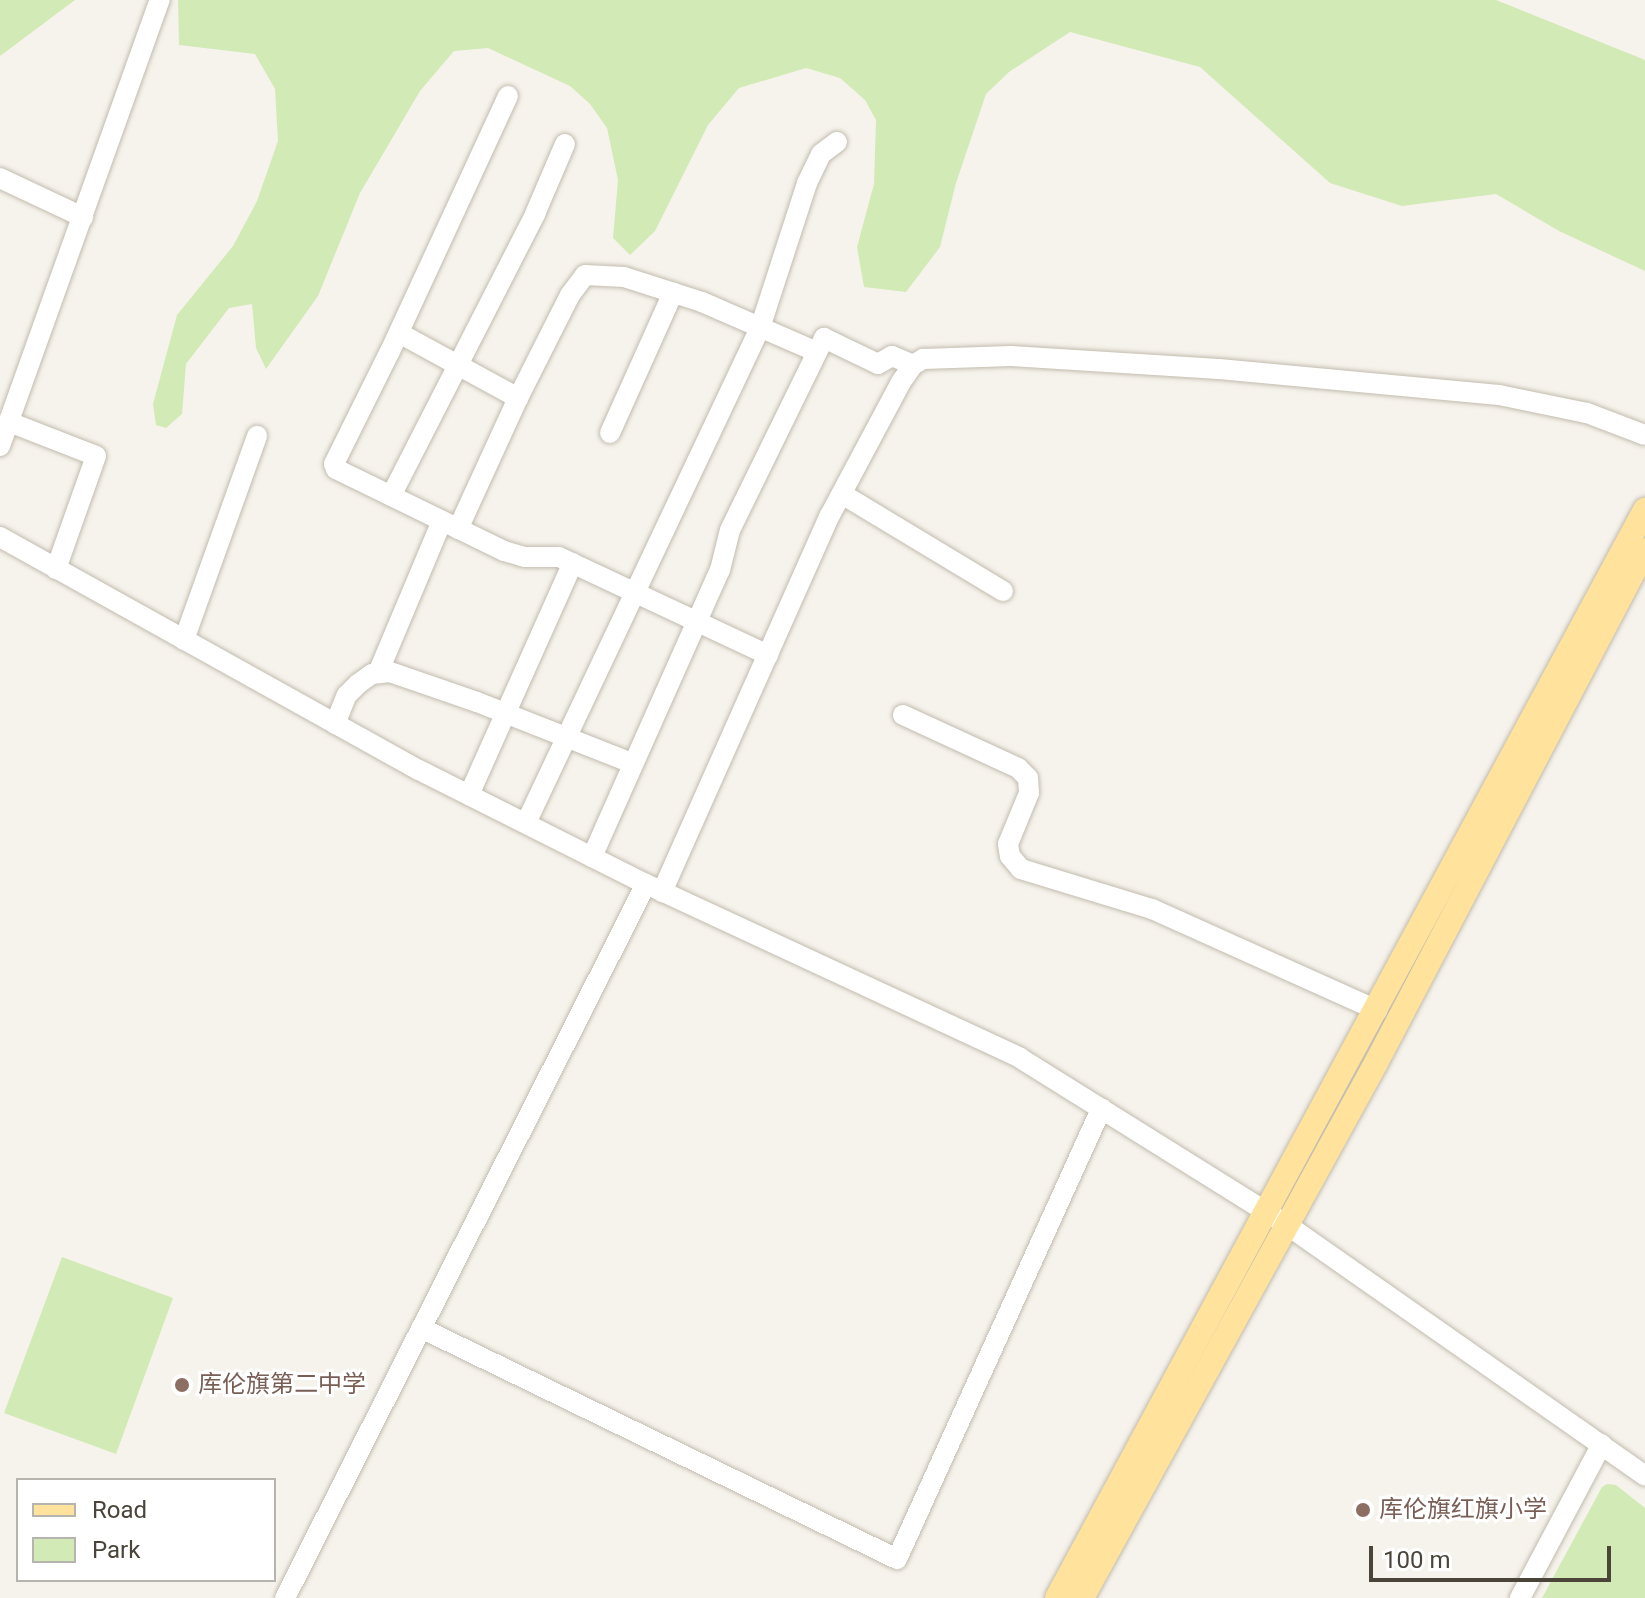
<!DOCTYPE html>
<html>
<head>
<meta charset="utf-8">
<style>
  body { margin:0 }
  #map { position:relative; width:1645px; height:1598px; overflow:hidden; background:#f6f3ec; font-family:Roboto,"Noto Sans SC",sans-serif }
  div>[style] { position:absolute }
  .green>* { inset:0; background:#d2eab5 }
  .roads { filter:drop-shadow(0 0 2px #c2bbae) drop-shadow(0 0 2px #c2bbae) }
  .minor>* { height:20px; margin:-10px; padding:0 10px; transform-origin:10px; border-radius:10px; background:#fff }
  .major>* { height:24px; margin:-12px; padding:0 12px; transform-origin:12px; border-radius:12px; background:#ffe39c }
  .dots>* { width:22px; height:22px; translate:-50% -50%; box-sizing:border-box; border:4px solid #fff; border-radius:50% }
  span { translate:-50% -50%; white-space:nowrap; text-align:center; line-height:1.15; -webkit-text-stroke:6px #fff; paint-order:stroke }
  .education-label { font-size:24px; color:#785e54 }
  .left { translate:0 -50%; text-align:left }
  .legend { position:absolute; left:16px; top:1478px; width:260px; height:104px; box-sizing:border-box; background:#fff; border:2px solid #b7b4b0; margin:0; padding:10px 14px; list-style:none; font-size:24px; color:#4b4439 }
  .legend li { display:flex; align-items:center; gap:16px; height:40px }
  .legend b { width:40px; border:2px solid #b7b4b0 }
  .scale { position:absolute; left:1369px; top:1546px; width:242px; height:36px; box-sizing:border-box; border:4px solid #4b4439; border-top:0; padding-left:10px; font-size:24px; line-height:28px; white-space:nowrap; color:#4b4439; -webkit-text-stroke:6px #fff; paint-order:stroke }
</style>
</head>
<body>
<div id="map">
  <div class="green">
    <i style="clip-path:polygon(0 0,75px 0,0 56px)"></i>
    <i style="clip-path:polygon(178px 0,1496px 0,1645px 60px,1645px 271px,1559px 231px,1496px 194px,1402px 206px,1330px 183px,1200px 67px,1070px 32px,1009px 72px,986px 94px,956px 183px,940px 247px,906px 292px,864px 287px,857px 247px,874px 184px,876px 120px,865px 100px,840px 78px,806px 68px,739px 88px,708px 125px,655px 231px,630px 255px,613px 238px,618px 180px,607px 128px,590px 104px,570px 86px,488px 48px,454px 51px,420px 91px,360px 193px,318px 296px,266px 369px,256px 348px,252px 304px,229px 308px,186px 364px,182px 414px,166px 428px,156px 425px,153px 404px,177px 315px,233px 246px,257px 201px,278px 141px,275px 89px,255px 54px,179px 45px)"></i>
    <i style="clip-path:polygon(62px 1257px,173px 1298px,116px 1454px,4px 1413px)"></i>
    <i style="clip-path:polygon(1607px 1484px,1616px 1485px,1645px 1508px,1645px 1598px,1542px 1598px,1602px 1487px)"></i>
  </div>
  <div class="roads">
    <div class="minor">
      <i style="left:508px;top:96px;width:281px;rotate:114.8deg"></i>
      <i style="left:390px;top:351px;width:126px;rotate:116.4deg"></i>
      <i style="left:334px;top:464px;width:5px;rotate:68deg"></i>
      <i style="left:336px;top:469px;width:187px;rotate:26deg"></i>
      <i style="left:504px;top:551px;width:22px;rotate:16deg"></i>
      <i style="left:525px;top:557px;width:34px"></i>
      <i style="left:559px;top:557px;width:231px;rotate:25.1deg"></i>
      <i style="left:0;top:178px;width:92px;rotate:25.2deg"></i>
      <i style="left:399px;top:333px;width:136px;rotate:28.6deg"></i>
      <i style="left:9px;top:422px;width:93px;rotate:21.3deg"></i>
      <i style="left:96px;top:456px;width:120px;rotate:109.5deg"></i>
      <i style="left:610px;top:433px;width:154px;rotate:-65.8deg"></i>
      <i style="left:0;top:446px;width:474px;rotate:-70.3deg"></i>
      <i style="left:842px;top:494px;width:188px;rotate:31.1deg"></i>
      <i style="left:391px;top:496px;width:317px;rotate:-62.9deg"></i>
      <i style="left:535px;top:214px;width:76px;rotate:-66.8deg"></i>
      <i style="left:458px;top:529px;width:144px;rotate:-65.4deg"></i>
      <i style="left:518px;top:398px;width:115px;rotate:-63.2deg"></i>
      <i style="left:570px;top:295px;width:25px;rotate:-53deg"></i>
      <i style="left:585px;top:275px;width:39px;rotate:3deg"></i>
      <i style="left:624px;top:277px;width:82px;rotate:17.8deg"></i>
      <i style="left:702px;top:302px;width:125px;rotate:23.5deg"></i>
      <i style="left:0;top:537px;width:479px;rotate:29.1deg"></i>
      <i style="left:419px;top:770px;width:254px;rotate:26.7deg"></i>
      <i style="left:646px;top:884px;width:412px;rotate:24.9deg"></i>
      <i style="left:1020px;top:1058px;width:315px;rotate:32deg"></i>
      <i style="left:1287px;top:1225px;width:437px;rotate:35deg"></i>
      <i style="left:184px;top:640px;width:217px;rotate:-70.3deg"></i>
      <i style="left:378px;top:673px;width:165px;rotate:-67.2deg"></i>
      <i style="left:903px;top:715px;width:127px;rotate:24.7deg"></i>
      <i style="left:1018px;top:768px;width:14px;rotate:45deg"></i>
      <i style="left:1028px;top:778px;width:15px;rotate:86deg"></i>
      <i style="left:1029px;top:793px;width:55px;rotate:112.4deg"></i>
      <i style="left:1008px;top:844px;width:12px;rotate:81deg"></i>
      <i style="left:1010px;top:856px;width:17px;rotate:50deg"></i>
      <i style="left:1021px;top:869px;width:137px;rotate:17deg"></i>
      <i style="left:1152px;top:909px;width:247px;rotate:24.2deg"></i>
      <i style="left:335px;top:724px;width:31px;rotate:-68deg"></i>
      <i style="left:347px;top:695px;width:16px;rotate:-45deg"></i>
      <i style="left:358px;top:684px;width:17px;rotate:-36deg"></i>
      <i style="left:372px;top:674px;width:18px;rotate:-6deg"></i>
      <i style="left:390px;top:672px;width:92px;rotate:19deg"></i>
      <i style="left:477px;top:702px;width:167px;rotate:21.5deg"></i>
      <i style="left:469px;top:795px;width:254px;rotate:-65.9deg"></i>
      <i style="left:526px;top:823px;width:548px;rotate:-64.7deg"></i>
      <i style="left:760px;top:328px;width:152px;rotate:-72deg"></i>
      <i style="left:807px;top:183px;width:32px;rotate:-64deg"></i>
      <i style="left:821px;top:154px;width:20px;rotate:-37deg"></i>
      <i style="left:592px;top:857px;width:314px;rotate:-66deg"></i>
      <i style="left:720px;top:570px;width:41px;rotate:-76deg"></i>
      <i style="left:730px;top:530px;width:214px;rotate:-63.9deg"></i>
      <i style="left:824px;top:338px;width:60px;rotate:25.7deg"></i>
      <i style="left:878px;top:364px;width:16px;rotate:-30deg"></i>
      <i style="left:892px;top:356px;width:23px;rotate:23deg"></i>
      <i style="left:662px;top:892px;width:411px;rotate:-66deg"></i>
      <i style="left:829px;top:517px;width:153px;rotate:-61.9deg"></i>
      <i style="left:901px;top:382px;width:21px;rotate:-55deg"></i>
      <i style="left:913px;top:365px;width:12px;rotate:-31deg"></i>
      <i style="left:923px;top:359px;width:88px;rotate:-2deg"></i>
      <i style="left:1011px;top:356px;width:208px;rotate:3.6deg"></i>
      <i style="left:1219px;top:369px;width:281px;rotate:5.3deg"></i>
      <i style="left:1499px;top:395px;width:90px;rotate:11.6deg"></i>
      <i style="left:1587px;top:413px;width:62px;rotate:20.8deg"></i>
      <i style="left:421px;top:1328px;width:529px;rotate:25.89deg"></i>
      <i style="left:897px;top:1559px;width:495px;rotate:-65.6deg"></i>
      <i style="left:285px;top:1598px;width:800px;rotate:-63.18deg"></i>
      <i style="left:1520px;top:1598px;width:174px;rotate:-62deg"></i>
    </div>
    <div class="major">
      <i style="left:1057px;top:1598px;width:1237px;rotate:-61.61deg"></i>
      <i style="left:1082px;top:1598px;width:610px;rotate:-61.21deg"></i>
      <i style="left:1376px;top:1063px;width:579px;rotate:-62.33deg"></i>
    </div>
  </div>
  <div class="dots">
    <i style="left:182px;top:1385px;background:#8d6e63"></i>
    <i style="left:1363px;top:1510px;background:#8d6e63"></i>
  </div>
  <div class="education-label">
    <span class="left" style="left:198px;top:1385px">库伦旗第二中学</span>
    <span class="left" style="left:1379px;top:1510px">库伦旗红旗小学</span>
  </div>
  <ul class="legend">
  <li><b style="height:10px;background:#ffe39c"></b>Road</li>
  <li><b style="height:22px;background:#d2eab5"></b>Park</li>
  </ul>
  <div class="scale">100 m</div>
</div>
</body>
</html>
